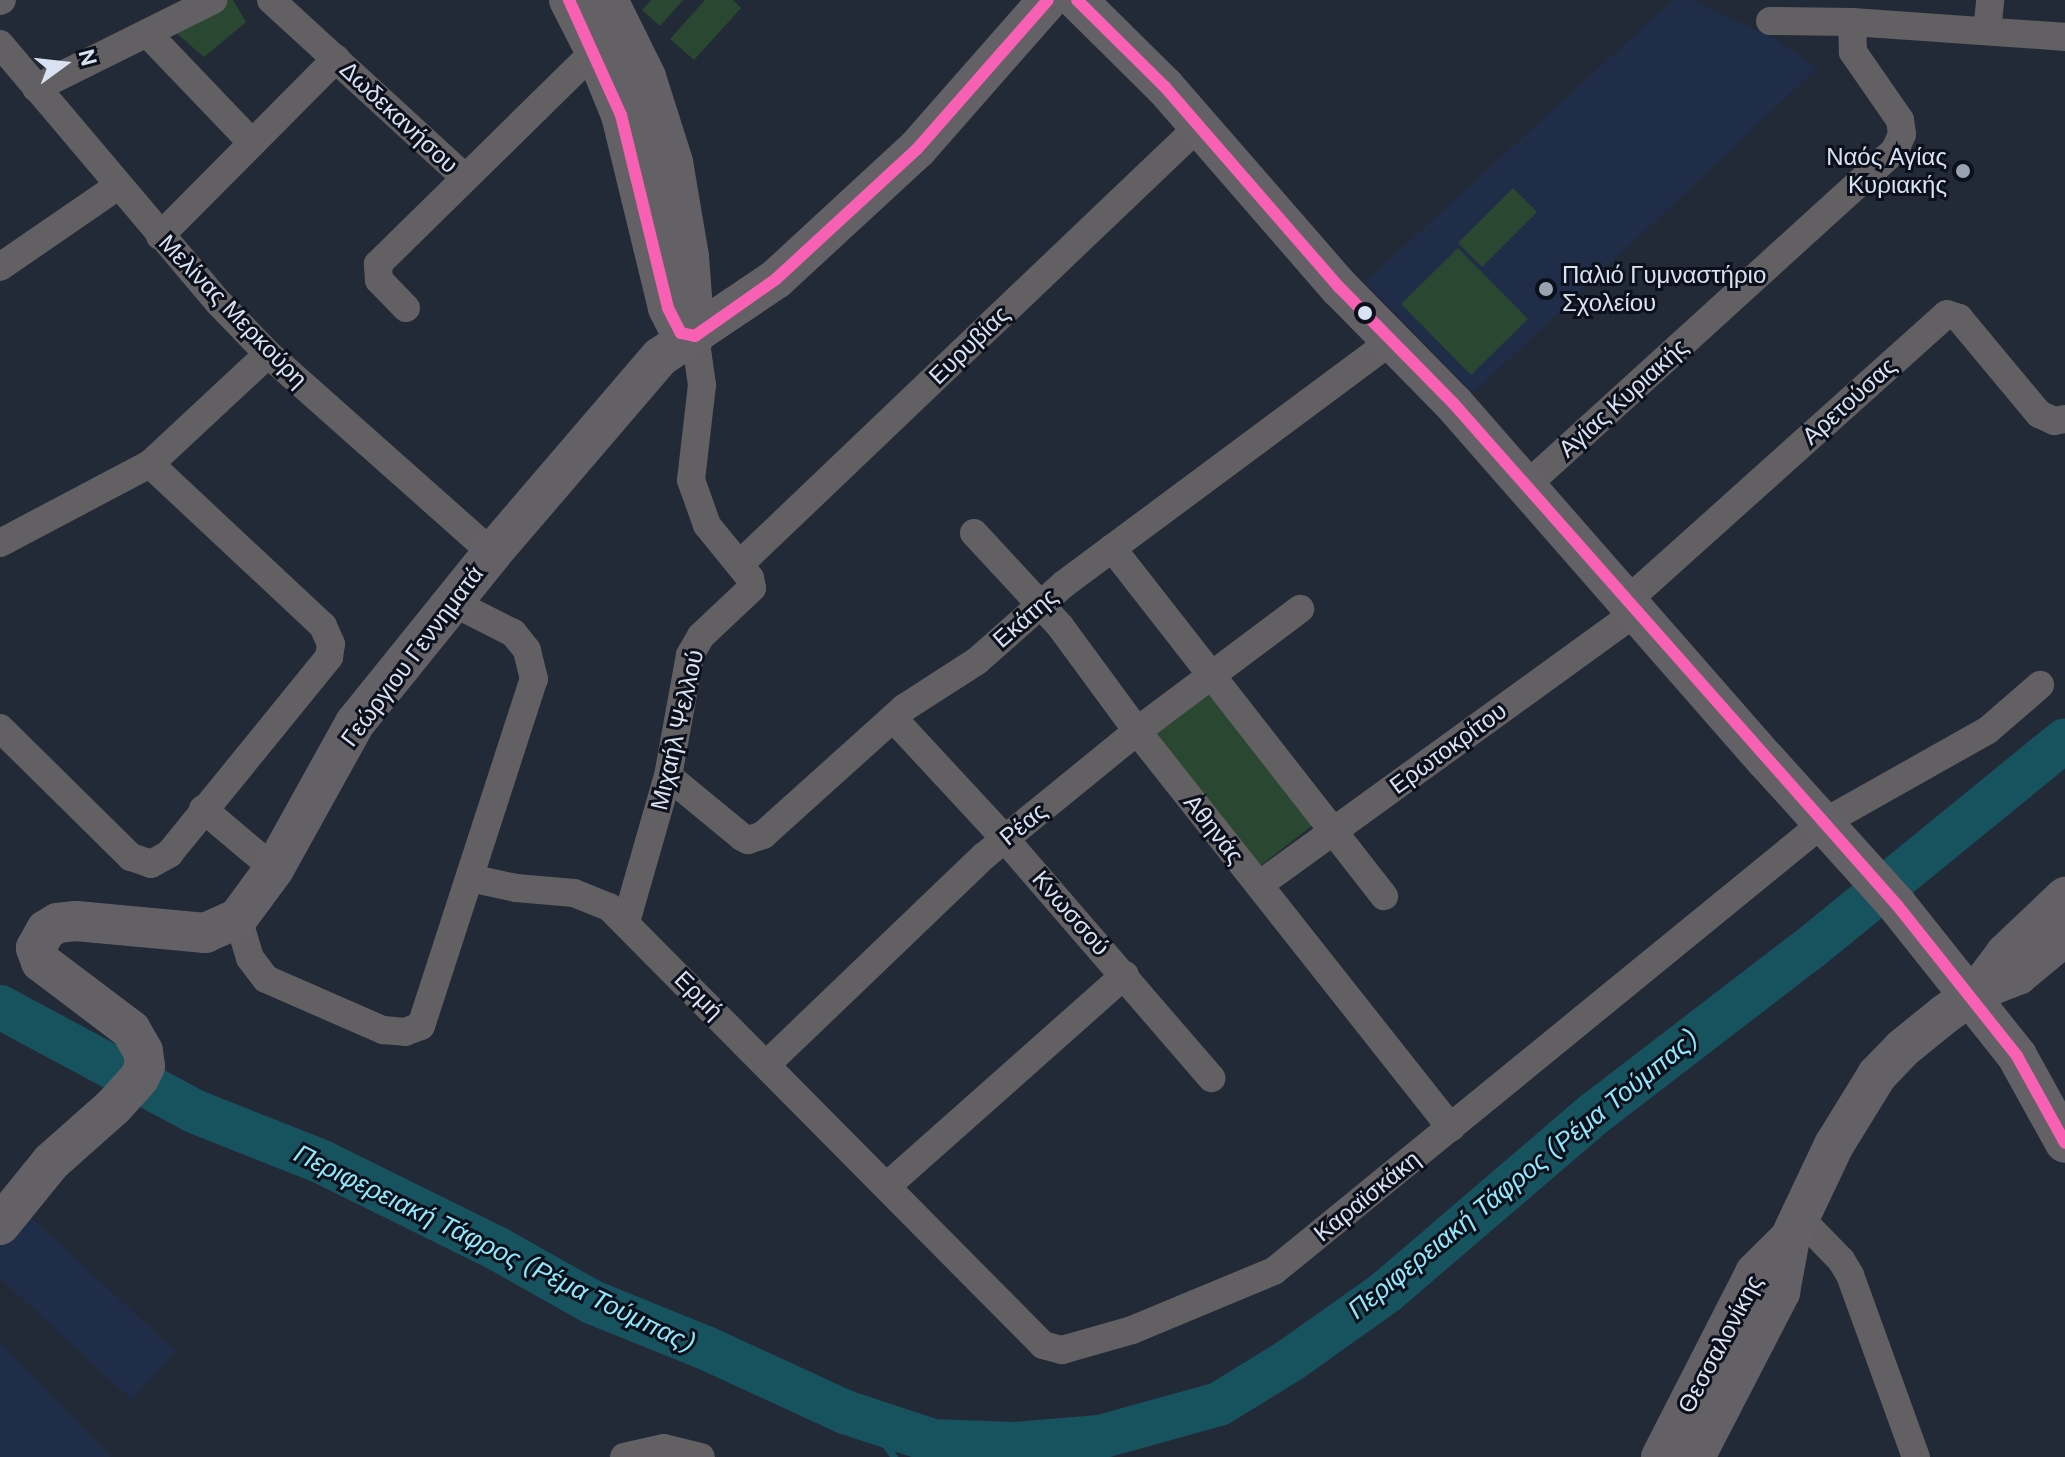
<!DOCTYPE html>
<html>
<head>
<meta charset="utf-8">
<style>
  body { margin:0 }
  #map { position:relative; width:2065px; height:1457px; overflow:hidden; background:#232a37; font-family:"DM Sans",sans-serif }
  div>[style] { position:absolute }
  .built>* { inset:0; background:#202d49 }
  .green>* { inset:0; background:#2a4732 }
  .stream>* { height:7px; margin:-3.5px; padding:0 3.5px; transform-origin:3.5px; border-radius:3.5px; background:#17525f }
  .river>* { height:44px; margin:-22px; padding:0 22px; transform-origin:22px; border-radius:22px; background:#17525f }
  .street>* { height:28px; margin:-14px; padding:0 14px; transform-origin:14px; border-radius:14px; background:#626062 }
  .secondary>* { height:40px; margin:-20px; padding:0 20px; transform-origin:20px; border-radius:20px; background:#646166 }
  .bus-1>* { height:12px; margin:-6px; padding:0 6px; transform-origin:6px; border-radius:6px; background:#f860b3 }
  .dots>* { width:22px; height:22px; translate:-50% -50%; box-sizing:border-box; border:4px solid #0b101b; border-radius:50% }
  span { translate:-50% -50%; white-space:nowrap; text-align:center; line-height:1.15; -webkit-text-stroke:6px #0b101b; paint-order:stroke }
  .street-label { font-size:24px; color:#d9e2f2 }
  .poi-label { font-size:24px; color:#d9e2f2 }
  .right { translate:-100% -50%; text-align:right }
  .left { translate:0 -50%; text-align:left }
  .water-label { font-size:26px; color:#8fe7fb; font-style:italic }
  .north { position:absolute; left:24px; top:24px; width:80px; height:80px; -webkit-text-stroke:6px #0b101b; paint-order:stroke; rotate:75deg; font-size:22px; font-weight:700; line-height:32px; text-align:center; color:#d9e2f2 }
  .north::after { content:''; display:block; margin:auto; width:28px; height:36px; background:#d9e2f2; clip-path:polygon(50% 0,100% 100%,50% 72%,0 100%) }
</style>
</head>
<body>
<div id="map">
  <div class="built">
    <i style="clip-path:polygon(1673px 0,1691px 0,1775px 38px,1816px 69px,1473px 393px,1365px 282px)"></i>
    <i style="clip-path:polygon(26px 1213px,175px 1351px,132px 1400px,0 1278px,0 1245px)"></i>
    <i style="clip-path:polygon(0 1343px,111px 1457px,0 1457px)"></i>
  </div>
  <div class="green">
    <i style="clip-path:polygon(223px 0,233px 0,246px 22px,204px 57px,168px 26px)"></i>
    <i style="clip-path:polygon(651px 0,683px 0,660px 26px,642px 10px)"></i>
    <i style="clip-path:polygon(705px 0,733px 0,741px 8px,694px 60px,670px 39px)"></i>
    <i style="clip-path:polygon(1513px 188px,1537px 212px,1482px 267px,1458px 243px)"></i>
    <i style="clip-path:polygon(1458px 248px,1528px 319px,1471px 375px,1401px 304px)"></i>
    <i style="clip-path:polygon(1209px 684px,1317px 822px,1260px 866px,1152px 728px)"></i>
  </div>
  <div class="stream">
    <i style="left:867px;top:1419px;width:47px;rotate:54.6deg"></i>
  </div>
  <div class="river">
    <i style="left:0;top:1007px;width:222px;rotate:28.2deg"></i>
    <i style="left:196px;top:1112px;width:136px;rotate:21.6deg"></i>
    <i style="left:322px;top:1162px;width:196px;rotate:26.3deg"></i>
    <i style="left:498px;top:1249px;width:108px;rotate:29.4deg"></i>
    <i style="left:592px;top:1302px;width:123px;rotate:22deg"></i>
    <i style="left:706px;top:1348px;width:153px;rotate:24.7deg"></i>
    <i style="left:845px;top:1412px;width:93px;rotate:18.2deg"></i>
    <i style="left:933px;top:1441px;width:80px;rotate:2.1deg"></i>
    <i style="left:1013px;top:1444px;width:87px;rotate:-4.6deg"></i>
    <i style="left:1100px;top:1437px;width:123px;rotate:-15.5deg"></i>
    <i style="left:1219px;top:1404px;width:82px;rotate:-31.6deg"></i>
    <i style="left:1289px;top:1361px;width:119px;rotate:-35.4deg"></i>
    <i style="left:1386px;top:1292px;width:275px;rotate:-40.6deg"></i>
    <i style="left:1595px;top:1113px;width:270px;rotate:-37.5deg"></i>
    <i style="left:1809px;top:949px;width:330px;rotate:-39.2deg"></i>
  </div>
  <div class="street">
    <i style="left:271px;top:0;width:262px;rotate:42.5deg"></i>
    <i style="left:0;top:1px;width:2px;rotate:-27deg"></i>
    <i style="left:1770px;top:21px;width:82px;rotate:0.7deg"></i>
    <i style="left:1852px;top:22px;width:214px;rotate:4deg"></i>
    <i style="left:1987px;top:31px;width:31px;rotate:-84deg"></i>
    <i style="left:147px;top:33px;width:152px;rotate:46.3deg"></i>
    <i style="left:0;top:44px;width:339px;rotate:49.8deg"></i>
    <i style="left:219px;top:303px;width:71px;rotate:46.1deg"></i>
    <i style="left:268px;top:354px;width:300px;rotate:41.6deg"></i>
    <i style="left:36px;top:88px;width:198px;rotate:-26.4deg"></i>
    <i style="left:160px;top:236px;width:250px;rotate:-45.2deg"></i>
    <i style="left:0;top:267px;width:143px;rotate:-34.5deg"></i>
    <i style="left:406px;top:308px;width:39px;rotate:-134deg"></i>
    <i style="left:379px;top:280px;width:16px;rotate:-94deg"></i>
    <i style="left:378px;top:264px;width:304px;rotate:-44.5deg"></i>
    <i style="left:1527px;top:485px;width:498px;rotate:-42.3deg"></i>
    <i style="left:1895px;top:150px;width:17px;rotate:-66deg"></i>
    <i style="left:1902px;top:134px;width:14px;rotate:-98deg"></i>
    <i style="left:1900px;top:120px;width:83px;rotate:-124.7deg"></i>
    <i style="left:1853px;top:52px;width:30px;rotate:-92deg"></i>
    <i style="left:974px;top:533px;width:127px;rotate:47.2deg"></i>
    <i style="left:1060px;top:626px;width:130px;rotate:53.7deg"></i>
    <i style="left:1137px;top:731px;width:506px;rotate:51.66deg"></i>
    <i style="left:0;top:543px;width:170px;rotate:-27.8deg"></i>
    <i style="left:150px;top:464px;width:161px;rotate:-43deg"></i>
    <i style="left:1112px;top:548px;width:442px;rotate:52deg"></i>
    <i style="left:740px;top:564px;width:634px;rotate:-43.66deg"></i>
    <i style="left:1628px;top:600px;width:428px;rotate:-41.9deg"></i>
    <i style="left:1947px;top:314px;width:13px;rotate:18deg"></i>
    <i style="left:1959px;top:318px;width:125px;rotate:50.2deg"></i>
    <i style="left:2039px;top:414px;width:17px;rotate:25deg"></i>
    <i style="left:2054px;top:421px;width:11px;rotate:-10deg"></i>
    <i style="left:893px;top:718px;width:165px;rotate:47.2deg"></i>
    <i style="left:1005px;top:839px;width:316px;rotate:49.2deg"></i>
    <i style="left:0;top:728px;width:184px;rotate:44.6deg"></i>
    <i style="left:131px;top:857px;width:21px;rotate:19deg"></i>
    <i style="left:151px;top:864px;width:21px;rotate:-29deg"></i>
    <i style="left:169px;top:854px;width:254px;rotate:-50.9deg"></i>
    <i style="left:329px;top:657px;width:13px;rotate:-81deg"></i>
    <i style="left:331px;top:644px;width:20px;rotate:-114deg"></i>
    <i style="left:323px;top:626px;width:237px;rotate:-136.9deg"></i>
    <i style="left:668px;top:776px;width:96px;rotate:39.5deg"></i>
    <i style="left:742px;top:837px;width:7px;rotate:27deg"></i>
    <i style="left:748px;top:840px;width:16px;rotate:-18deg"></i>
    <i style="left:763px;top:835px;width:190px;rotate:-42deg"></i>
    <i style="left:904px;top:708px;width:87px;rotate:-32.8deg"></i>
    <i style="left:977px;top:661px;width:116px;rotate:-41.5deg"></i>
    <i style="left:1064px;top:584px;width:410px;rotate:-36.6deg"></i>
    <i style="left:203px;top:809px;width:93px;rotate:40.2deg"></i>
    <i style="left:470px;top:878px;width:47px;rotate:12.3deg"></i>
    <i style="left:516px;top:888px;width:58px;rotate:4.9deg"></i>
    <i style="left:574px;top:893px;width:38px;rotate:22deg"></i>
    <i style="left:609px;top:907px;width:617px;rotate:45.26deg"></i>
    <i style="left:1043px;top:1345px;width:20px;rotate:15deg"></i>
    <i style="left:1062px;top:1350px;width:73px;rotate:-15.9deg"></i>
    <i style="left:1132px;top:1330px;width:154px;rotate:-22.6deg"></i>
    <i style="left:1274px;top:1271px;width:709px;rotate:-39.22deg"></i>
    <i style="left:1823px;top:823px;width:189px;rotate:-29.4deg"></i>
    <i style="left:1988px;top:730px;width:69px;rotate:-40.9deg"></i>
    <i style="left:1259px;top:885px;width:467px;rotate:-35.9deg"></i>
    <i style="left:238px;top:918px;width:42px;rotate:73.3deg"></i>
    <i style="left:250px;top:958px;width:26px;rotate:53deg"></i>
    <i style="left:266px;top:979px;width:128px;rotate:23.6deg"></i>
    <i style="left:383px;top:1030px;width:22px;rotate:5deg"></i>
    <i style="left:405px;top:1032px;width:17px;rotate:-21deg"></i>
    <i style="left:421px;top:1026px;width:365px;rotate:-72deg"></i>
    <i style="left:534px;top:679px;width:30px;rotate:-104deg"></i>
    <i style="left:527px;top:650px;width:22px;rotate:-129deg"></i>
    <i style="left:513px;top:633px;width:68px;rotate:-153.1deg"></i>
    <i style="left:626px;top:922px;width:152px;rotate:-74deg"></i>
    <i style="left:668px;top:776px;width:123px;rotate:-79.7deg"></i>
    <i style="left:690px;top:655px;width:22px;rotate:-60deg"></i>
    <i style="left:701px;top:636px;width:70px;rotate:-43.3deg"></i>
    <i style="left:752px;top:588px;width:10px;rotate:-101deg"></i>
    <i style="left:750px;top:578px;width:68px;rotate:-129.1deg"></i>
    <i style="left:707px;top:525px;width:48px;rotate:-109.6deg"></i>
    <i style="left:691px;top:480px;width:96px;rotate:-83.4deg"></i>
    <i style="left:702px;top:385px;width:49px;rotate:-98.1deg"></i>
    <i style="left:767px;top:1064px;width:301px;rotate:-43.8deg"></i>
    <i style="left:984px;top:856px;width:198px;rotate:-39.2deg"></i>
    <i style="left:1137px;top:731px;width:204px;rotate:-36.8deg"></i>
    <i style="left:887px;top:1186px;width:318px;rotate:-41.6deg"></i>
    <i style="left:1800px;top:1218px;width:59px;rotate:45.7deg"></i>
    <i style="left:1841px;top:1260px;width:17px;rotate:59deg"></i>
    <i style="left:1850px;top:1275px;width:194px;rotate:70.1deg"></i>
    <i style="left:624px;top:1457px;width:41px;rotate:-12.7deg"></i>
    <i style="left:664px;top:1448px;width:38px;rotate:14deg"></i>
  </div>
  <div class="secondary">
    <i style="left:569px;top:0;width:57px;rotate:63deg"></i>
    <i style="left:595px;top:51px;width:69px;rotate:67.9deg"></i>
    <i style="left:621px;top:115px;width:199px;rotate:76.3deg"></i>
    <i style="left:668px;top:308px;width:28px;rotate:63deg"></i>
    <i style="left:681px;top:333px;width:14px;rotate:12deg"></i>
    <i style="left:608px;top:0;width:86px;rotate:63.7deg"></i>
    <i style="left:646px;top:77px;width:89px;rotate:72.4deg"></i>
    <i style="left:673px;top:162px;width:96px;rotate:80.4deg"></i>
    <i style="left:689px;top:257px;width:79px;rotate:85.7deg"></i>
    <i style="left:1077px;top:0;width:124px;rotate:44.7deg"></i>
    <i style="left:1165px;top:87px;width:267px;rotate:49deg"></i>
    <i style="left:1340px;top:288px;width:163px;rotate:45.5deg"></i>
    <i style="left:1454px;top:404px;width:473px;rotate:48.8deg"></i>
    <i style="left:1766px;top:760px;width:195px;rotate:47.9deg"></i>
    <i style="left:1897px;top:905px;width:193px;rotate:51.5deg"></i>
    <i style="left:2017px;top:1056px;width:99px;rotate:61.1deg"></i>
    <i style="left:1985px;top:981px;width:34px;rotate:-53deg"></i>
    <i style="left:2005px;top:954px;width:83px;rotate:-43.5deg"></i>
    <i style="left:0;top:1225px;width:81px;rotate:-51deg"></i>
    <i style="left:51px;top:1162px;width:84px;rotate:-41.6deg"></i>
    <i style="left:114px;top:1106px;width:38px;rotate:-48deg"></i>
    <i style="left:139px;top:1078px;width:13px;rotate:-63deg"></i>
    <i style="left:145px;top:1066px;width:15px;rotate:-98deg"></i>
    <i style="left:143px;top:1051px;width:24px;rotate:-120deg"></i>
    <i style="left:131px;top:1030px;width:113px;rotate:-142.9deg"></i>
    <i style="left:41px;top:962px;width:15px;rotate:-110deg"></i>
    <i style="left:36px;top:948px;width:21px;rotate:-61deg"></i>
    <i style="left:46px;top:930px;width:13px;rotate:-32deg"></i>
    <i style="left:57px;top:923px;width:19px;rotate:-6deg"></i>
    <i style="left:76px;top:921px;width:130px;rotate:5.3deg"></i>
    <i style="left:205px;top:933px;width:36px;rotate:-24deg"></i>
    <i style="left:238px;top:918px;width:61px;rotate:-53.7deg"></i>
    <i style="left:274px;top:869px;width:167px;rotate:-61deg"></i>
    <i style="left:355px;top:723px;width:218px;rotate:-51.1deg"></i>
    <i style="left:492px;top:553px;width:258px;rotate:-49.4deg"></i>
    <i style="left:660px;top:357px;width:140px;rotate:-33.9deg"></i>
    <i style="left:776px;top:279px;width:192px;rotate:-42.7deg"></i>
    <i style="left:917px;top:149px;width:198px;rotate:-48.7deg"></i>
    <i style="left:1661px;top:1457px;width:207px;rotate:-62.9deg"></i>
    <i style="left:1755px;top:1273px;width:49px;rotate:-45deg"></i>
    <i style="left:1695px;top:1457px;width:186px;rotate:-62.7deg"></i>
    <i style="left:1780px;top:1292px;width:55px;rotate:-79.5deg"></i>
    <i style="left:1790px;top:1238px;width:103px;rotate:-64.7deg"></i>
    <i style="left:1834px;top:1145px;width:82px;rotate:-58.4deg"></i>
    <i style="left:1877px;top:1075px;width:37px;rotate:-46deg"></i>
    <i style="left:1903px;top:1048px;width:54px;rotate:-39deg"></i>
    <i style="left:1945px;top:1014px;width:42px;rotate:-35.2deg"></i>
    <i style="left:1979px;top:990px;width:42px;rotate:-21deg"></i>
    <i style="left:2018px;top:975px;width:61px;rotate:-39.7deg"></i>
  </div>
  <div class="bus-1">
    <i style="left:569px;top:0;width:126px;rotate:65.7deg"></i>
    <i style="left:621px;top:115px;width:199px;rotate:76.3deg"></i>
    <i style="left:668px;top:308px;width:28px;rotate:63deg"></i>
    <i style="left:681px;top:333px;width:14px;rotate:12deg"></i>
    <i style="left:1077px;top:0;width:124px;rotate:44.7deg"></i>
    <i style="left:1165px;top:87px;width:267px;rotate:49deg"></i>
    <i style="left:1340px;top:288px;width:163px;rotate:45.5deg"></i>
    <i style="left:1454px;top:404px;width:669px;rotate:48.52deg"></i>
    <i style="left:1897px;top:905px;width:193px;rotate:51.5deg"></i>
    <i style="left:2017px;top:1056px;width:99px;rotate:61.1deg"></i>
    <i style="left:695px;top:336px;width:99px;rotate:-35.1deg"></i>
    <i style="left:776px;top:279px;width:192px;rotate:-42.7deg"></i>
    <i style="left:917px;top:149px;width:198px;rotate:-48.7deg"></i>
  </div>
  <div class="dots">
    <i style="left:1963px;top:171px;background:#99a2b1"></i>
    <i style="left:1546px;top:289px;background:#99a2b1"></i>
    <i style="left:1365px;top:313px;background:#d9e2f2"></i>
  </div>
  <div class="street-label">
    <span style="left:399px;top:117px;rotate:43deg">Δωδεκανήσου</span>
    <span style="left:233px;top:311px;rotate:46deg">Μελίνας Μερκούρη</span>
    <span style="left:969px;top:345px;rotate:-44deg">Ευρυβίας</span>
    <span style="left:1623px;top:398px;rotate:-42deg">Αγίας Κυριακής</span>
    <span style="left:1849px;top:401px;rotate:-42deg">Αρετούσας</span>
    <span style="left:1025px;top:618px;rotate:-41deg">Εκάτης</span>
    <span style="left:412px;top:656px;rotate:-53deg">Γεώργιου Γεννηματά</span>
    <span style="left:677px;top:730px;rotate:-77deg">Μιχαήλ Ψελλού</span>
    <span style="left:1448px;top:748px;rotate:-36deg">Ερωτοκρίτου</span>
    <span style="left:1023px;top:824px;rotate:-39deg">Ρέας</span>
    <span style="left:1214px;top:829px;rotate:52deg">Αθηνάς</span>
    <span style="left:1071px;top:913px;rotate:49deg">Κνωσσού</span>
    <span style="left:699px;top:995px;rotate:45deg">Ερμή</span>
    <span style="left:1367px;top:1196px;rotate:-39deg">Καραϊσκάκη</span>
    <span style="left:1720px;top:1344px;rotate:-62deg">Θεσσαλονίκης</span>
  </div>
  <div class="poi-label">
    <span class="right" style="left:1947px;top:171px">Ναός Αγίας<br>Κυριακής</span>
    <span class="left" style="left:1562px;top:289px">Παλιό Γυμναστήριο<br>Σχολείου</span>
  </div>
  <div class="water-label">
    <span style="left:1523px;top:1175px;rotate:-39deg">Περιφερειακή Τάφρος (Ρέμα Τούμπας)</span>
    <span style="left:494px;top:1249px;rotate:26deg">Περιφερειακή Τάφρος (Ρέμα Τούμπας)</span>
  </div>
  <div class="north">N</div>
</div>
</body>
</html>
